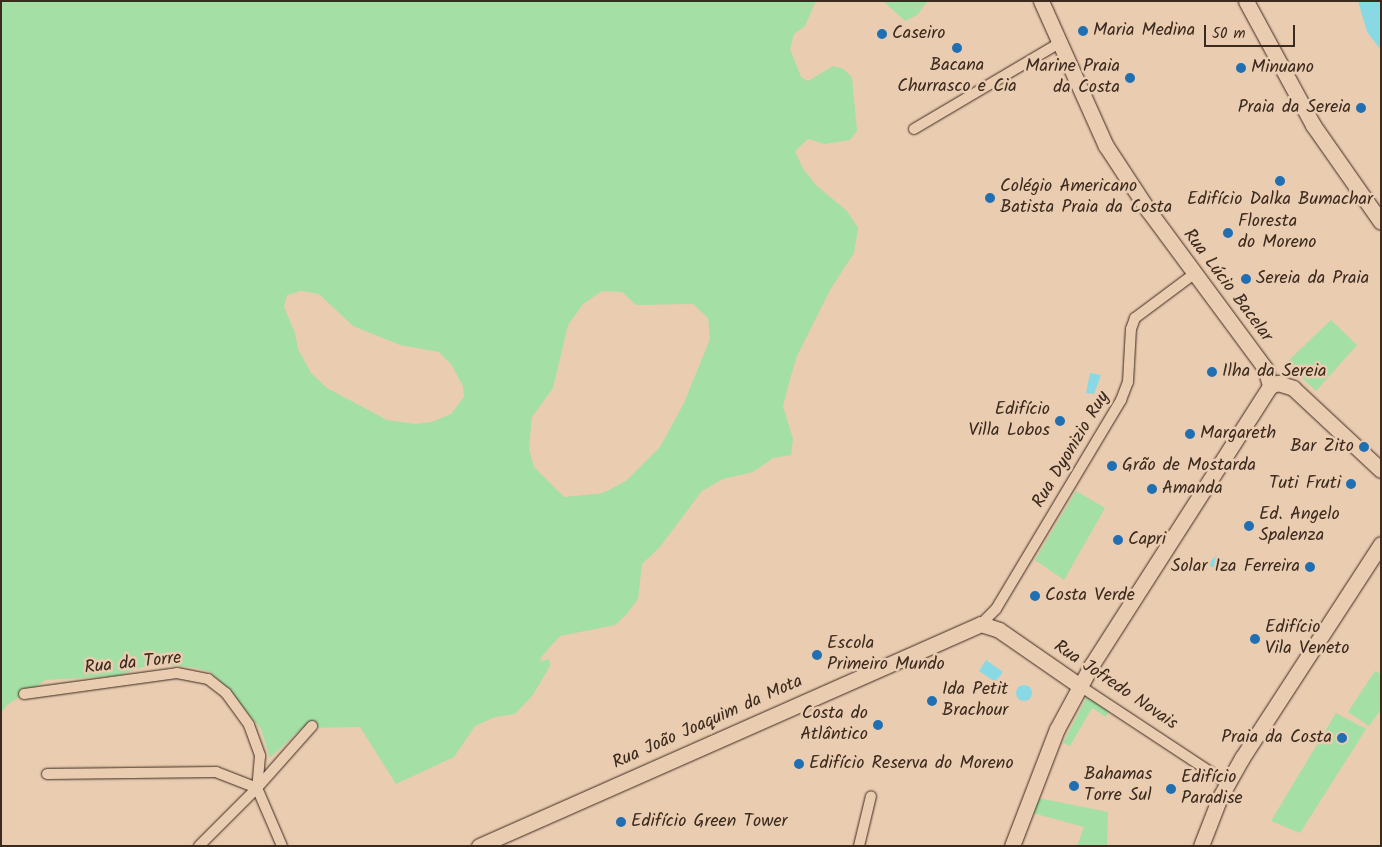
<!DOCTYPE html>
<html>
<head>
<meta charset="utf-8">
<style>
  body { margin:0 }
  #map { position:relative; width:1382px; height:847px; overflow:hidden; background:#eaccb1; font-family:Kalam,sans-serif }
  div>[style] { position:absolute }
  .green>* { inset:0; background:#a4dfa5 }
  .water>* { inset:0; background:#89d9e4 }
  .round { border-radius:50% }
  .roads { filter:drop-shadow(0 0 1px #3b2a1e) drop-shadow(0 0 1px #3b2a1e) }
  .street>* { height:10px; margin:-5px; padding:0 5px; transform-origin:5px; border-radius:5px; background:#eaccb1 }
  .secondary>* { height:15px; margin:-7.5px; padding:0 7.5px; transform-origin:7.5px; border-radius:7.5px; background:#eaccb1 }
  .dots>* { width:14px; height:14px; translate:-50% -50%; box-sizing:border-box; border:2px solid #eaccb1; border-radius:50% }
  span { translate:-50% -50%; white-space:nowrap; text-align:center; line-height:1.15; -webkit-text-stroke:5px #eaccb1; paint-order:stroke }
  .poi-label { font-size:18px; color:#3b2a1e }
  .left { translate:0 -50%; text-align:left }
  .right { translate:-100% -50%; text-align:right }
  .street-label { font-size:18px; color:#3b2a1e }
  .frame { position:absolute; inset:0; border:2px solid #3b2a1e; pointer-events:none }
  .scale { position:absolute; left:1204px; top:25px; width:91px; height:22px; box-sizing:border-box; border:2px solid #3b2a1e; border-top:0; padding-left:6px; font-size:15px; line-height:18px; white-space:nowrap; color:#3b2a1e; -webkit-text-stroke:4px #eaccb1; paint-order:stroke }
</style>
</head>
<body>
<div id="map">
  <div class="green">
    <i style="clip-path:polygon(evenodd,1px 1px,816px 1px,805px 26px,794px 34px,790px 49px,801px 77px,808px 81px,833px 66px,843px 69px,852px 77px,857px 131px,850px 140px,825px 144px,808px 139px,795px 151px,803px 169px,817px 186px,847px 211px,858px 228px,854px 253px,830px 290px,797px 356px,790px 379px,783px 406px,793px 439px,791px 455px,773px 458px,753px 472px,723px 479px,702px 491px,659px 548px,642px 564px,638px 599px,626px 615px,615px 625px,560px 636px,542px 656px,540px 662px,549px 659px,550px 666px,533px 695px,515px 714px,495px 717px,475px 726px,454px 757px,396px 784px,360px 727px,302px 728px,270px 758px,261px 729px,228px 688px,210px 672px,196px 668px,155px 663px,117px 676px,46px 680px,7px 705px,1px 713px,1px 1px,301px 291px,319px 294px,353px 326px,400px 345px,439px 352px,451px 364px,463px 386px,464px 397px,451px 414px,432px 422px,415px 424px,387px 420px,327px 388px,311px 373px,298px 349px,295px 333px,284px 307px,287px 295px,301px 291px,1px 1px,602px 291px,622px 292px,636px 305px,693px 304px,708px 318px,710px 339px,684px 403px,660px 447px,626px 481px,603px 493px,564px 497px,534px 467px,529px 449px,532px 417px,553px 388px,568px 325px,583px 304px,602px 291px)"></i>
    <i style="clip-path:polygon(883px 1px,928px 1px,917px 15px,905px 21px)"></i>
    <i style="clip-path:polygon(1331px 320px,1357px 345px,1316px 391px,1286px 363px)"></i>
    <i style="clip-path:polygon(1076px 491px,1105px 508px,1064px 580px,1035px 560px)"></i>
    <i style="clip-path:polygon(1375px 671px,1381px 674px,1381px 709px,1369px 726px,1348px 712px)"></i>
    <i style="clip-path:polygon(1087px 697px,1109px 711px,1106px 717px,1092px 708px,1070px 746px,1063px 743px)"></i>
    <i style="clip-path:polygon(1336px 713px,1366px 729px,1300px 833px,1271px 821px)"></i>
    <i style="clip-path:polygon(1038px 798px,1108px 812px,1107px 846px,1077px 846px,1084px 827px,1033px 813px)"></i>
  </div>
  <div class="water">
    <i style="clip-path:polygon(1358px 1px,1381px 1px,1381px 50px,1367px 32px)"></i>
    <i style="clip-path:polygon(1090px 373px,1101px 375px,1094px 394px,1086px 393px)"></i>
    <i style="clip-path:polygon(1217px 555px,1228px 563px,1220px 573px,1208px 564px)"></i>
    <i style="clip-path:polygon(986px 660px,1003px 672px,995px 682px,979px 671px)"></i>
    <i class="round" style="left:1016px;top:685px;width:16px;height:16px"></i>
  </div>
  <div class="roads">
    <div class="street">
      <i style="left:914px;top:129px;width:167px;rotate:-30.6deg"></i>
      <i style="left:981px;top:624px;width:21px;rotate:-45deg"></i>
      <i style="left:996px;top:609px;width:244px;rotate:-59.1deg"></i>
      <i style="left:1121px;top:400px;width:19px;rotate:-69deg"></i>
      <i style="left:1128px;top:382px;width:53px;rotate:-86.8deg"></i>
      <i style="left:1131px;top:329px;width:12px;rotate:-70deg"></i>
      <i style="left:1135px;top:318px;width:74px;rotate:-36.7deg"></i>
      <i style="left:1080px;top:686px;width:176px;rotate:33.4deg"></i>
      <i style="left:24px;top:694px;width:154px;rotate:-7.8deg"></i>
      <i style="left:177px;top:673px;width:32px;rotate:11deg"></i>
      <i style="left:208px;top:679px;width:23px;rotate:38deg"></i>
      <i style="left:226px;top:693px;width:39px;rotate:54deg"></i>
      <i style="left:249px;top:725px;width:33px;rotate:70deg"></i>
      <i style="left:260px;top:756px;width:32px;rotate:95deg"></i>
      <i style="left:47px;top:774px;width:169px;rotate:-0.7deg"></i>
      <i style="left:216px;top:772px;width:44px;rotate:21.3deg"></i>
      <i style="left:257px;top:788px;width:63px;rotate:66.7deg"></i>
      <i style="left:199px;top:846px;width:82px;rotate:-45deg"></i>
      <i style="left:257px;top:788px;width:83px;rotate:-48.4deg"></i>
      <i style="left:859px;top:846px;width:51px;rotate:-76.5deg"></i>
    </div>
    <div class="secondary">
      <i style="left:1041px;top:1px;width:159px;rotate:65.9deg"></i>
      <i style="left:1106px;top:146px;width:77px;rotate:56.7deg"></i>
      <i style="left:1148px;top:210px;width:197px;rotate:53.5deg"></i>
      <i style="left:1265px;top:368px;width:19px;rotate:74deg"></i>
      <i style="left:1246px;top:1px;width:141px;rotate:61.6deg"></i>
      <i style="left:1313px;top:125px;width:118px;rotate:55deg"></i>
      <i style="left:1270px;top:386px;width:9px;rotate:-21deg"></i>
      <i style="left:1278px;top:383px;width:16px;rotate:18deg"></i>
      <i style="left:1293px;top:388px;width:120px;rotate:43deg"></i>
      <i style="left:479px;top:846px;width:549px;rotate:-23.86deg"></i>
      <i style="left:981px;top:624px;width:19px;rotate:18deg"></i>
      <i style="left:999px;top:630px;width:98px;rotate:34.7deg"></i>
      <i style="left:1012px;top:846px;width:125px;rotate:-69deg"></i>
      <i style="left:1057px;top:729px;width:72px;rotate:-61.6deg"></i>
      <i style="left:1091px;top:666px;width:332px;rotate:-57.4deg"></i>
      <i style="left:1201px;top:846px;width:53px;rotate:-68.8deg"></i>
      <i style="left:1220px;top:797px;width:45px;rotate:-60.6deg"></i>
      <i style="left:1242px;top:758px;width:255px;rotate:-57deg"></i>
    </div>
  </div>
  <div class="dots">
    <i style="left:1083px;top:31px;background:#1f6fb2"></i>
    <i style="left:882px;top:34px;background:#1f6fb2"></i>
    <i style="left:957px;top:48px;background:#1f6fb2"></i>
    <i style="left:1241px;top:68px;background:#1f6fb2"></i>
    <i style="left:1130px;top:78px;background:#1f6fb2"></i>
    <i style="left:1361px;top:108px;background:#1f6fb2"></i>
    <i style="left:1280px;top:181px;background:#1f6fb2"></i>
    <i style="left:990px;top:198px;background:#1f6fb2"></i>
    <i style="left:1228px;top:233px;background:#1f6fb2"></i>
    <i style="left:1246px;top:279px;background:#1f6fb2"></i>
    <i style="left:1212px;top:372px;background:#1f6fb2"></i>
    <i style="left:1060px;top:421px;background:#1f6fb2"></i>
    <i style="left:1190px;top:434px;background:#1f6fb2"></i>
    <i style="left:1364px;top:447px;background:#1f6fb2"></i>
    <i style="left:1112px;top:466px;background:#1f6fb2"></i>
    <i style="left:1351px;top:484px;background:#1f6fb2"></i>
    <i style="left:1152px;top:489px;background:#1f6fb2"></i>
    <i style="left:1249px;top:526px;background:#1f6fb2"></i>
    <i style="left:1118px;top:540px;background:#1f6fb2"></i>
    <i style="left:1310px;top:567px;background:#1f6fb2"></i>
    <i style="left:1035px;top:596px;background:#1f6fb2"></i>
    <i style="left:1255px;top:639px;background:#1f6fb2"></i>
    <i style="left:817px;top:655px;background:#1f6fb2"></i>
    <i style="left:932px;top:701px;background:#1f6fb2"></i>
    <i style="left:878px;top:725px;background:#1f6fb2"></i>
    <i style="left:1342px;top:738px;background:#1f6fb2"></i>
    <i style="left:799px;top:764px;background:#1f6fb2"></i>
    <i style="left:1074px;top:786px;background:#1f6fb2"></i>
    <i style="left:1171px;top:789px;background:#1f6fb2"></i>
    <i style="left:621px;top:822px;background:#1f6fb2"></i>
  </div>
  <div class="poi-label">
    <span class="left" style="left:1093px;top:31px">Maria Medina</span>
    <span class="left" style="left:892px;top:34px">Caseiro</span>
    <span style="left:957px;top:77px">Bacana<br>Churrasco e Cia</span>
    <span class="right" style="left:1120px;top:78px">Marine Praia<br>da Costa</span>
    <span class="left" style="left:1251px;top:68px">Minuano</span>
    <span class="right" style="left:1351px;top:108px">Praia da Sereia</span>
    <span class="left" style="left:1000px;top:198px">Colégio Americano<br>Batista Praia da Costa</span>
    <span style="left:1280px;top:200px">Edifício Dalka Bumachar</span>
    <span class="left" style="left:1238px;top:233px">Floresta<br>do Moreno</span>
    <span class="left" style="left:1256px;top:279px">Sereia da Praia</span>
    <span class="left" style="left:1222px;top:372px">Ilha da Sereia</span>
    <span class="right" style="left:1050px;top:421px">Edifício<br>Villa Lobos</span>
    <span class="left" style="left:1200px;top:434px">Margareth</span>
    <span class="right" style="left:1354px;top:447px">Bar Zito</span>
    <span class="left" style="left:1122px;top:466px">Grão de Mostarda</span>
    <span class="right" style="left:1341px;top:484px">Tuti Fruti</span>
    <span class="left" style="left:1162px;top:489px">Amanda</span>
    <span class="left" style="left:1259px;top:526px">Ed. Angelo<br>Spalenza</span>
    <span class="left" style="left:1128px;top:540px">Capri</span>
    <span class="right" style="left:1300px;top:567px">Solar Iza Ferreira</span>
    <span class="left" style="left:1045px;top:596px">Costa Verde</span>
    <span class="left" style="left:1265px;top:639px">Edifício<br>Vila Veneto</span>
    <span class="left" style="left:827px;top:655px">Escola<br>Primeiro Mundo</span>
    <span class="left" style="left:942px;top:701px">Ida Petit<br>Brachour</span>
    <span class="right" style="left:868px;top:725px">Costa do<br>Atlântico</span>
    <span class="right" style="left:1332px;top:738px">Praia da Costa</span>
    <span class="left" style="left:809px;top:764px">Edifício Reserva do Moreno</span>
    <span class="left" style="left:1084px;top:786px">Bahamas<br>Torre Sul</span>
    <span class="left" style="left:1181px;top:789px">Edifício<br>Paradise</span>
    <span class="left" style="left:631px;top:822px">Edifício Green Tower</span>
  </div>
  <div class="street-label">
    <span style="left:1227px;top:286px;rotate:53deg">Rua Lúcio Bacelar</span>
    <span style="left:1072px;top:450px;rotate:-59deg">Rua Dyonizio Ruy</span>
    <span style="left:133px;top:664px;rotate:-6deg">Rua da Torre</span>
    <span style="left:1115px;top:686px;rotate:34deg">Rua Jofredo Novais</span>
    <span style="left:708px;top:723px;rotate:-24deg">Rua João Joaquim da Mota</span>
  </div>
  <div class="frame"></div>
  <div class="scale">50 m</div>
</div>
</body>
</html>
